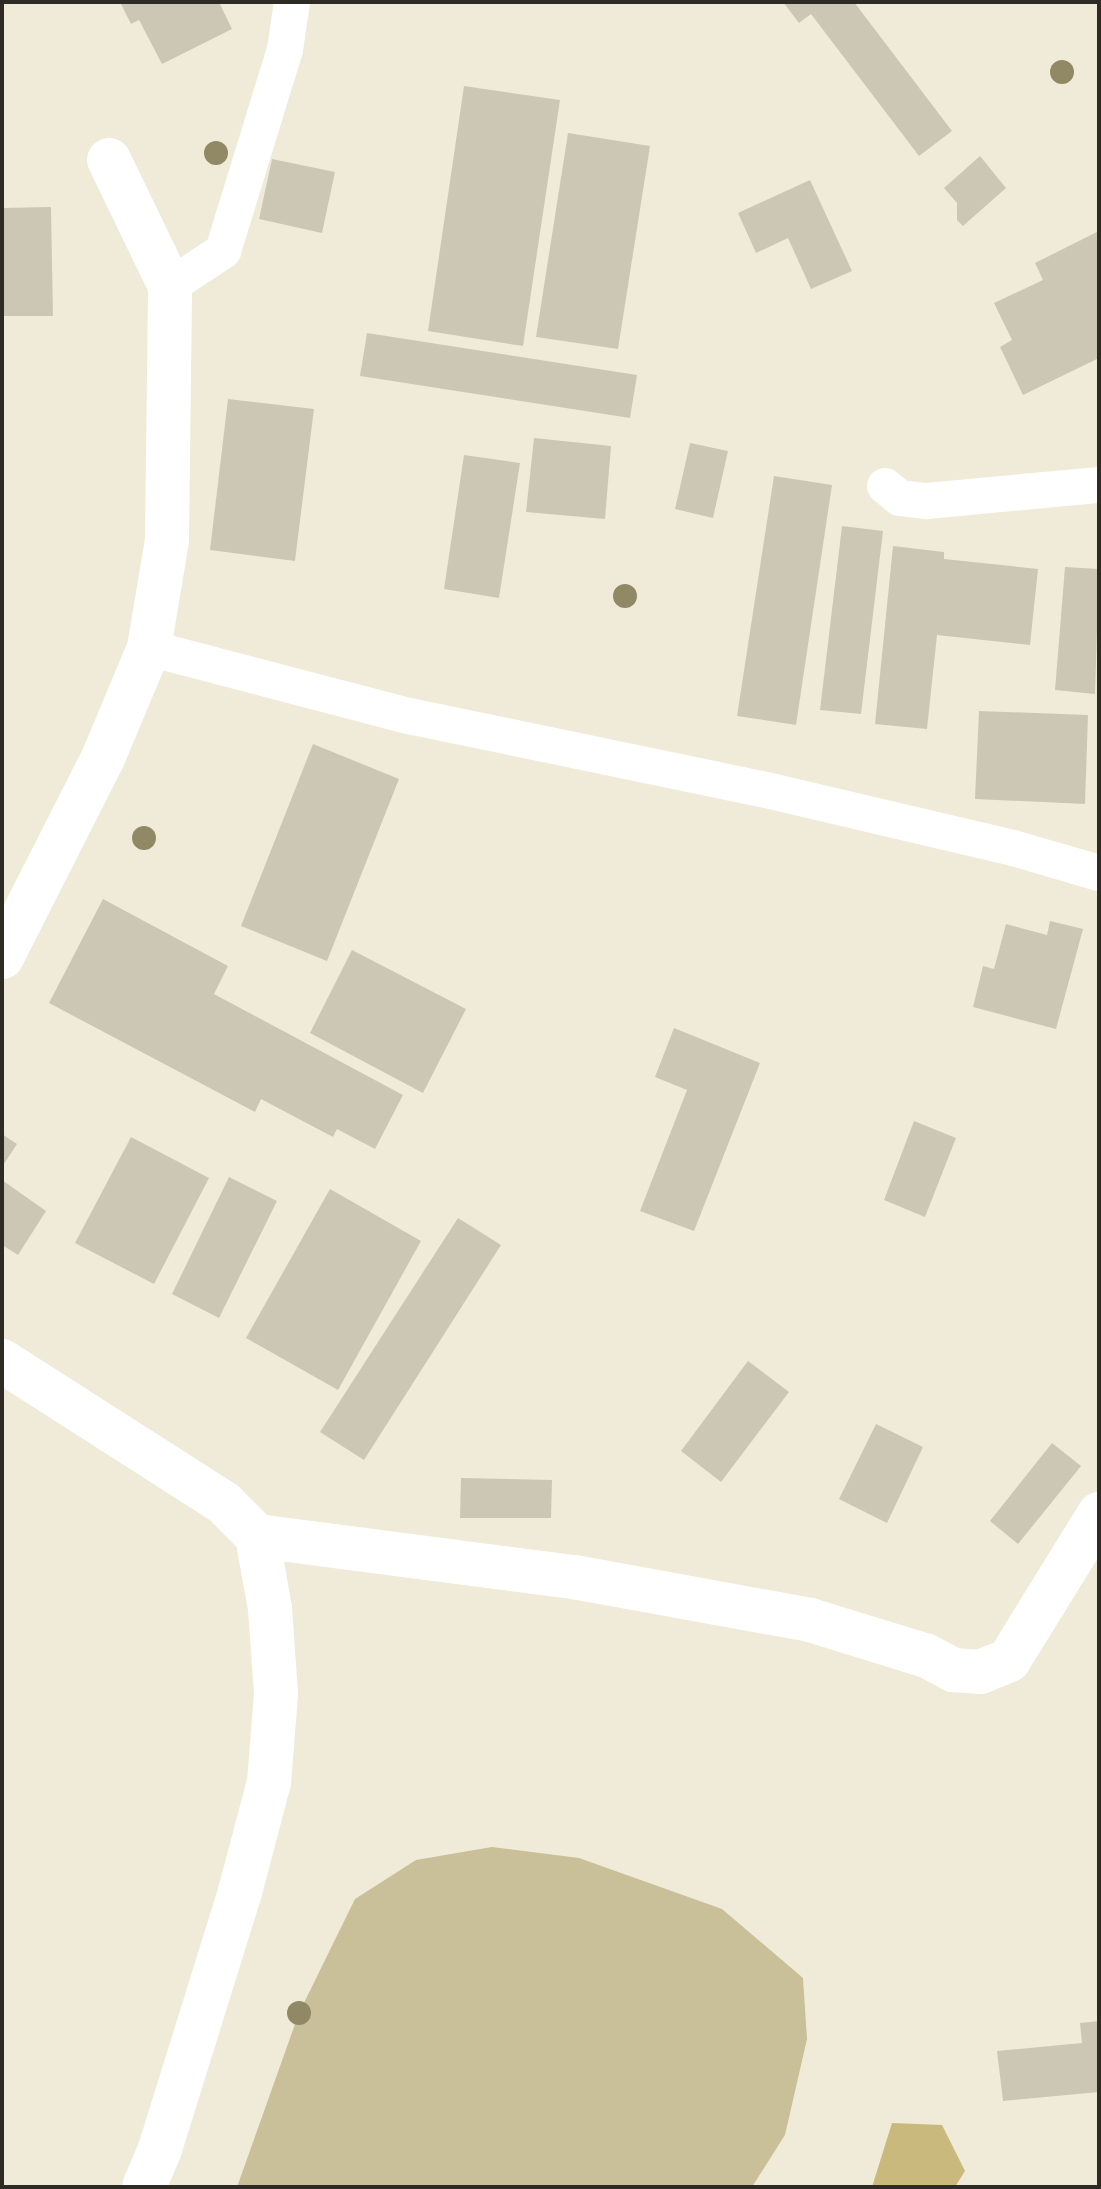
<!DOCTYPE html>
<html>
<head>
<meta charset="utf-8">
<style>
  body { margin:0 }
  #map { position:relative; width:1101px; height:2189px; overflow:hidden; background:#f0ebd9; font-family:Literata,serif }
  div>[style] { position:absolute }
  .green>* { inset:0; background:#c9bf98 }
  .forest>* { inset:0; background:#c9b97d }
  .building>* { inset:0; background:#ccc7b5 }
  .service>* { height:36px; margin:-18px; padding:0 18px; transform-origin:18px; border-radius:18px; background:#fff }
  .minor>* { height:44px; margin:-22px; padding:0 22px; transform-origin:22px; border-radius:22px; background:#fff }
  .trees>* { width:24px; height:24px; margin:-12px; border-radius:50%; background:#918965 }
  span { translate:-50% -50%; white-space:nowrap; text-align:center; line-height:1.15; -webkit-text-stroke:7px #f0ebd9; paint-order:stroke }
  .frame { position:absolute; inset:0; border:4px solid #2d2b24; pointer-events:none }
</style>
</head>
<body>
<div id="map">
  <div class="green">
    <i style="clip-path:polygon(492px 1847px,579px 1858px,722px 1909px,803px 1978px,807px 2039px,785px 2135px,752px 2187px,237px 2187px,299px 2013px,355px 1899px,416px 1860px)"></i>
  </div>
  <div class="forest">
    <i style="clip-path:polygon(892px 2123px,942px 2125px,965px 2171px,955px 2187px,872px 2187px)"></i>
  </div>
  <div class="building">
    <i style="clip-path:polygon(120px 2px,219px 2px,232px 29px,162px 64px,139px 20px,131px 24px)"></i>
    <i style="clip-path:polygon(783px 2px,854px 2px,952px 131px,919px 156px,811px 14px,799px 23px)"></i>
    <i style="clip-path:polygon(464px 86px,560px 100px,523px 346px,428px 331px)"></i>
    <i style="clip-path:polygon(568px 133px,650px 146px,618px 349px,536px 337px)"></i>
    <i style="clip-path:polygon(980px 156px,1006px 188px,963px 226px,957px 220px,957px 203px,944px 188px)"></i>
    <i style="clip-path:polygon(272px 159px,335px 172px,322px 233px,259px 219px)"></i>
    <i style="clip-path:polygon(810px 180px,852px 271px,811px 289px,788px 238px,756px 253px,738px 213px)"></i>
    <i style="clip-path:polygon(51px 207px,53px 316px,2px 316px,2px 208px)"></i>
    <i style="clip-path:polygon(1099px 231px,1099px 358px,1023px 395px,1000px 347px,1012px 340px,994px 303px,1043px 280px,1035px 263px)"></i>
    <i style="clip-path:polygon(367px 333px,637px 375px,630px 418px,360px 376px)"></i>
    <i style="clip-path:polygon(228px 399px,314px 409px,295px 561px,210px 550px)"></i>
    <i style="clip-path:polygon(534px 438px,611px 446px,605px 519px,526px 512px)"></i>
    <i style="clip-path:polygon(690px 443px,728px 451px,713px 518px,675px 509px)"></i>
    <i style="clip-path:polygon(464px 455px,520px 463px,499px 598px,444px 589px)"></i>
    <i style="clip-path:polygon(774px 476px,832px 485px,796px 725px,737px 716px)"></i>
    <i style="clip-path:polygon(842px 526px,883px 531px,861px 714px,820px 710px)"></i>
    <i style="clip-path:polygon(893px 546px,944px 552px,944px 559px,1038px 569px,1030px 645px,937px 635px,927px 729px,875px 724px)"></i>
    <i style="clip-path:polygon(1065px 567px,1099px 569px,1095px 694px,1055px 690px)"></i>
    <i style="clip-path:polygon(979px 711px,1088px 715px,1085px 804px,975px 799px)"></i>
    <i style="clip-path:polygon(313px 744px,399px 779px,327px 961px,241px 926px)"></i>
    <i style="clip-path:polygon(103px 899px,228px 966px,214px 994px,403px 1095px,375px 1149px,337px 1129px,333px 1137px,261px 1099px,255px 1112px,49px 1003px)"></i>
    <i style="clip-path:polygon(1050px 921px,1083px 929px,1056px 1029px,973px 1007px,983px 966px,994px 969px,1006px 924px,1047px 935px)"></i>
    <i style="clip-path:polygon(352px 950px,466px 1009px,423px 1093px,310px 1033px)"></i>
    <i style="clip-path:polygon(674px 1028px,760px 1063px,694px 1231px,640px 1211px,687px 1090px,655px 1077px)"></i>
    <i style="clip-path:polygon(914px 1121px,956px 1138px,925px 1217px,884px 1200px)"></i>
    <i style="clip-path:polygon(2px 1134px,17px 1144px,2px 1167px)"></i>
    <i style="clip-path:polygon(131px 1137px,209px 1178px,154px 1284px,75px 1243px)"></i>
    <i style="clip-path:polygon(229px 1177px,277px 1201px,219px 1318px,172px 1294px)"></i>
    <i style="clip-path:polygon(2px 1180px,46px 1211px,18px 1255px,2px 1245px)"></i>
    <i style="clip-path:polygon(330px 1189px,421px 1241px,338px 1390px,246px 1338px)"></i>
    <i style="clip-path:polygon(458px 1218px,501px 1245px,364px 1460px,320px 1432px)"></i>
    <i style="clip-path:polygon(748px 1361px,789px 1392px,721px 1482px,681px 1451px)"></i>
    <i style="clip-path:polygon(876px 1424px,923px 1447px,887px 1523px,839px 1499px)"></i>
    <i style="clip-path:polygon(1052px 1443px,1081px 1466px,1018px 1544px,990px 1521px)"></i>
    <i style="clip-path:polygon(461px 1478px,552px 1480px,551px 1518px,460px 1518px)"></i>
    <i style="clip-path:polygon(1099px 2021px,1099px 2092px,1003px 2101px,997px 2051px,1082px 2043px,1080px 2023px)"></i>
  </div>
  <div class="service">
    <i style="left:170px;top:286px;width:64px;rotate:-33.4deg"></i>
    <i style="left:223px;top:251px;width:210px;rotate:-72.9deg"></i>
    <i style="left:285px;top:50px;width:49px;rotate:-81.7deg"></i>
    <i style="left:885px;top:486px;width:19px;rotate:39deg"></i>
    <i style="left:900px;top:498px;width:26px;rotate:7deg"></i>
    <i style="left:926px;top:501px;width:174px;rotate:-5.3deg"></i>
    <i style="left:149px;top:648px;width:269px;rotate:14.7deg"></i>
    <i style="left:409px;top:716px;width:360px;rotate:11.7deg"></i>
    <i style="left:762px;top:789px;width:258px;rotate:13.2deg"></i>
    <i style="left:1013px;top:848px;width:90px;rotate:16.2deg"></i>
  </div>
  <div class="minor">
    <i style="left:2px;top:957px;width:223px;rotate:-63.1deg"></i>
    <i style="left:103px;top:758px;width:119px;rotate:-67.3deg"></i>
    <i style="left:149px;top:648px;width:109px;rotate:-80.5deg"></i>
    <i style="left:167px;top:541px;width:255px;rotate:-89.3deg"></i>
    <i style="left:170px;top:286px;width:140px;rotate:-115.8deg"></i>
    <i style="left:2px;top:1361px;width:264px;rotate:32.6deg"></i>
    <i style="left:224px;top:1503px;width:47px;rotate:45deg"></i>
    <i style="left:257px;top:1536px;width:73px;rotate:79.8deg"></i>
    <i style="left:270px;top:1608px;width:86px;rotate:86deg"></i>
    <i style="left:276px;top:1694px;width:88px;rotate:94.5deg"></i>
    <i style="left:269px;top:1782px;width:114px;rotate:104.8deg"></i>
    <i style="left:240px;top:1892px;width:269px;rotate:107.3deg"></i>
    <i style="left:160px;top:2149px;width:41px;rotate:112.8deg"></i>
    <i style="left:257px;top:1536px;width:320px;rotate:7.4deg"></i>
    <i style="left:574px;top:1577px;width:240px;rotate:10.3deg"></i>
    <i style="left:810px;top:1620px;width:122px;rotate:17.1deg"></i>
    <i style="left:927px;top:1656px;width:30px;rotate:28deg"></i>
    <i style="left:953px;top:1670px;width:27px;rotate:4deg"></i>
    <i style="left:980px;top:1672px;width:31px;rotate:-22deg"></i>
    <i style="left:1009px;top:1660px;width:172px;rotate:-58.3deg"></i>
  </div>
  <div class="trees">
    <i style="left:1062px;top:72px"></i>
    <i style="left:216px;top:153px"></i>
    <i style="left:625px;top:596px"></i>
    <i style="left:144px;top:838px"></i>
    <i style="left:299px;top:2013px"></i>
  </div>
  <div class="frame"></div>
</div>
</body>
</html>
